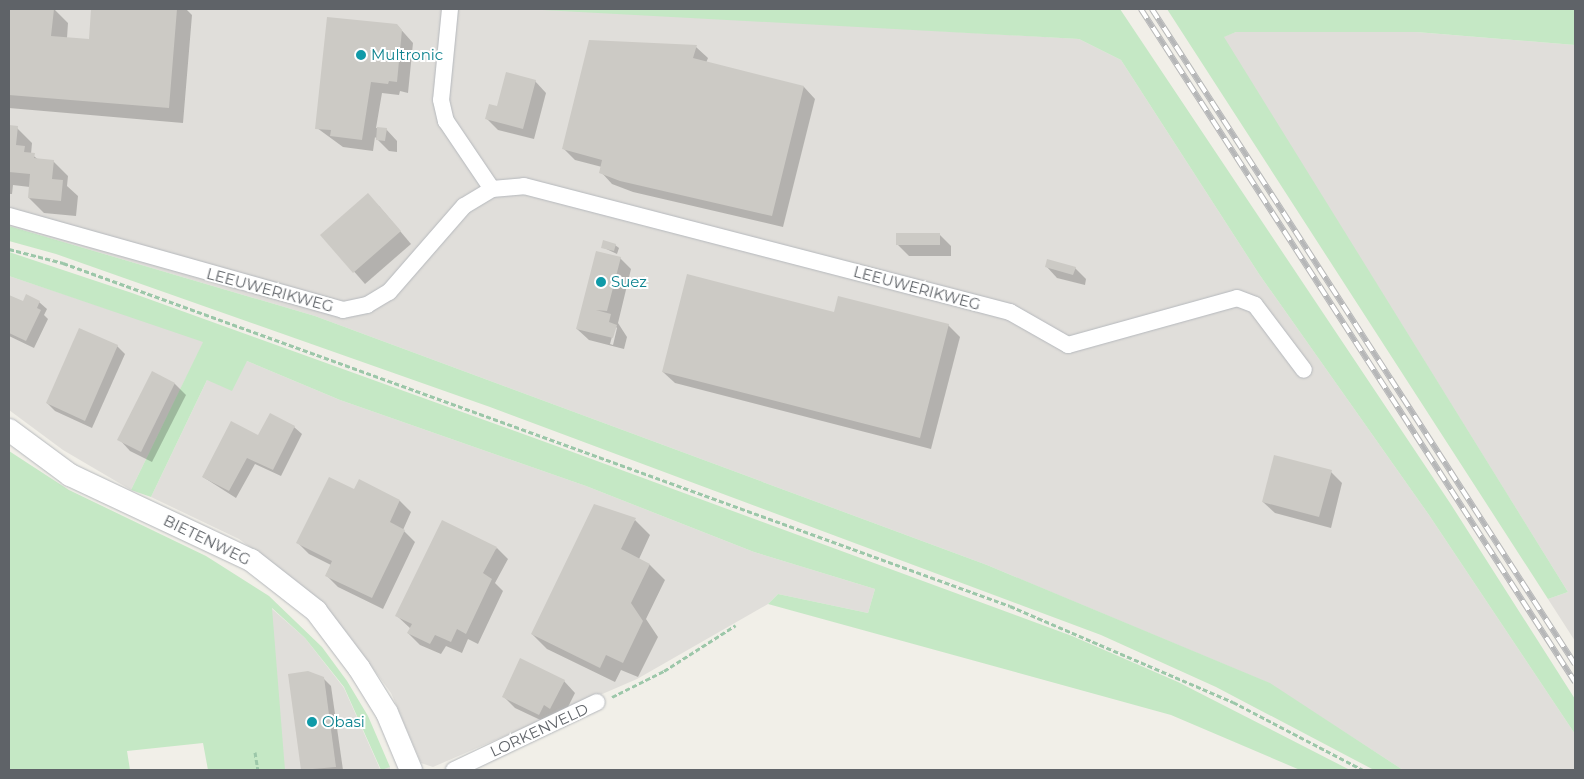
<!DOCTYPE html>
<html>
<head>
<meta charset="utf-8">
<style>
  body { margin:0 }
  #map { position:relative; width:1584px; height:779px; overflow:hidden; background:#f1efe8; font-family:Montserrat,sans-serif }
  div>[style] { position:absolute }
  .industrial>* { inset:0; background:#e0deda }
  .green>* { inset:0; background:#c5e8c5 }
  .shadow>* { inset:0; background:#0003 }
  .building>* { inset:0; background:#cccac5 }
  .path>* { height:3px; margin-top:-1.5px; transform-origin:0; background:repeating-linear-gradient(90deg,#9cc7a9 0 5px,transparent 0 7.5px) }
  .roads { filter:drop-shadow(0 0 1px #b5b8bc) drop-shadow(0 0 1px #b5b8bc) }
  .street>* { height:16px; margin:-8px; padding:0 8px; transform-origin:8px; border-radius:8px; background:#fff }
  .secondary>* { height:22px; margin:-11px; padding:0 11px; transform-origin:11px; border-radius:11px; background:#fff }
  .rail>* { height:5.5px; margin-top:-2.75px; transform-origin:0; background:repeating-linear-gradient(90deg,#fff 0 11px,#b6b7b8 0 22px); box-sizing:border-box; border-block:1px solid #b6b7b8 }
  .dots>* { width:14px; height:14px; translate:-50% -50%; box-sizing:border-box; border:2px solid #fff; border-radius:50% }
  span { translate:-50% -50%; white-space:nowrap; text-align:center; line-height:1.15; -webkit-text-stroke:4px #fff; paint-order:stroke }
  .culture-label { font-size:15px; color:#0d838f }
  .left { translate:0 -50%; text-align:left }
  .street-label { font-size:15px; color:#5f6368 }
  .frame { position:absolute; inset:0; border:10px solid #5f6368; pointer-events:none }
</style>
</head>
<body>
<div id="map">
  <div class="industrial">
    <i style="clip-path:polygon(9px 9px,524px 9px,618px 12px,1079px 39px,1121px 60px,1259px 274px,1429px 515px,1575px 734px,1575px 770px,1403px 770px,1269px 683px,987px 565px,315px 316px,9px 226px)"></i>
    <i style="clip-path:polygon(1236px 32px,1416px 32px,1575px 45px,1575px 641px,1548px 599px,1568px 592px,1223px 37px)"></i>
    <i style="clip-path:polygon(9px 276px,204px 341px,131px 490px,63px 450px,9px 410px)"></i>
    <i style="clip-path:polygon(247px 361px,340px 400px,586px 486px,754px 552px,875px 589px,868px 613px,778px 594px,768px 604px,637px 679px,433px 767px,421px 763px,391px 693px,347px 633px,299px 583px,239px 539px,151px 497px,207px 380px)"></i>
    <i style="clip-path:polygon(271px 608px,305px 638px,344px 688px,380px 769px,390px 767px,390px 770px,284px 770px)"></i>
  </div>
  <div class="green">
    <i style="clip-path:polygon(524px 9px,1120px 9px,1450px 503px,1575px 699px,1575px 734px,1429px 515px,1259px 274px,1121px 60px,1079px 39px)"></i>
    <i style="clip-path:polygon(1167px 9px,1575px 9px,1575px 45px,1416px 32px,1236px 32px,1224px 37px,1568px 592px,1548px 599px)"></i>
    <i style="clip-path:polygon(9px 226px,315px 316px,987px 565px,1270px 683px,1403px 770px,1374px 770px,1216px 687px,1101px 635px,490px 407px,56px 254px,9px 241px)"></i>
    <i style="clip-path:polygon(9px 252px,132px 293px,559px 447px,1072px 636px,1178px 682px,1350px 770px,1300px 770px,1171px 715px,768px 604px,778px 594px,868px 613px,875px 589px,754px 552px,586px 486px,340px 400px,247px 361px,232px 391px,207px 380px,151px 497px,131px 490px,203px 342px,9px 276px)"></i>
    <i style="clip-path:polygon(9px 451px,69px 490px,206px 556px,269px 596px,322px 647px,347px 681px,368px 716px,390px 767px,381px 770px,344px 687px,305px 638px,272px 608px,285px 770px,208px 770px,203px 743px,127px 751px,130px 770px,9px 770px)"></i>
  </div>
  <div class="shadow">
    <i style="clip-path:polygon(9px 9px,54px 9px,68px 23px,67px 38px,90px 40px,92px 9px,186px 9px,192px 15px,183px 123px,9px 108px)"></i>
    <i style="clip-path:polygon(397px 25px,413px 43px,408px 93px,400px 91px,399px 95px,382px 93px,376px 128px,386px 129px,397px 141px,397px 152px,389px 151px,375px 137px,373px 151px,343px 147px,317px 128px)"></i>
    <i style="clip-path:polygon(696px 47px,708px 58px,706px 63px,804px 87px,815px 99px,783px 227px,633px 192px,612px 184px,601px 172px,602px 167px,575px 160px,564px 149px)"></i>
    <i style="clip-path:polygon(535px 81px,546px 93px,534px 139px,498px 130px,487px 119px)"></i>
    <i style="clip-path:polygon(9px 127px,17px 128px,32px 143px,31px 154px,39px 160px,53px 161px,68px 176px,67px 186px,78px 196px,76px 216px,44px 213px,29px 198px,30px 187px,13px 185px,12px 194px,9px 194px)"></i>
    <i style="clip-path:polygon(379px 206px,411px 244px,365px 284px,322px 235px)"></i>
    <i style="clip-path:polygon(939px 234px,951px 246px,951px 256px,909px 256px,897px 244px)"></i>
    <i style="clip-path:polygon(615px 245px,619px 248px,617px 254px,602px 247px)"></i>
    <i style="clip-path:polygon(evenodd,620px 258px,631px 269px,618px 323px,627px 337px,624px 349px,589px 340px,577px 329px,620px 258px,615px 326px,617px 328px,613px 345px,610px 344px,615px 326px)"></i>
    <i style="clip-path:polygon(1046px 266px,1075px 268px,1086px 279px,1085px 285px,1057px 278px)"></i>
    <i style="clip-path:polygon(9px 296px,23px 303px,39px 302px,47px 309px,44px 315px,48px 319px,34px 348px,9px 336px)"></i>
    <i style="clip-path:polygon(835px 314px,948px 325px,960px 337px,931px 449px,675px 383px,663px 372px)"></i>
    <i style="clip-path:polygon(117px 346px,125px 354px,92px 428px,55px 411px,47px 403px)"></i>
    <i style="clip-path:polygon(153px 373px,175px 384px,186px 395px,152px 462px,130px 451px,119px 439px)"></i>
    <i style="clip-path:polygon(294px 427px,302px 434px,281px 476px,255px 464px,236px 498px,203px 477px,258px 436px)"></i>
    <i style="clip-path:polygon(1331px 472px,1342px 483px,1331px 528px,1275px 513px,1263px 502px)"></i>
    <i style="clip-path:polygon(354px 491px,400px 501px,411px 512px,403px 530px,415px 542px,383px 609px,338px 587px,326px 575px,331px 565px,309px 554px,298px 543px)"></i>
    <i style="clip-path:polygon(635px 520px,650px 535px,639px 559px,650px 565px,665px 580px,646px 619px,658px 637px,638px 677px,621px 670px,615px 682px,547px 649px,532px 634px)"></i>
    <i style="clip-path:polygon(497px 548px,508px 559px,495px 583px,503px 591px,478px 644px,468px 639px,462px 653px,446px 646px,441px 654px,420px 645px,408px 633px,411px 629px,397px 616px)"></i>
    <i style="clip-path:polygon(290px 675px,323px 678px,331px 686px,343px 770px,303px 770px)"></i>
    <i style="clip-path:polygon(564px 681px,575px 693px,562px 719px,551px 725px,515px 708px,503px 696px)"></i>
  </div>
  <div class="building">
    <i style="clip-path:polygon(9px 9px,54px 9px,51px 36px,89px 39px,91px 9px,177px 9px,169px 108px,9px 95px)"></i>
    <i style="clip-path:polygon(327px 17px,397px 24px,402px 30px,397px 82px,389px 81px,388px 84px,371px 82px,362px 140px,330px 136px,331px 130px,315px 129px)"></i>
    <i style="clip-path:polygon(589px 40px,697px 45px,693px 58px,804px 86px,772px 216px,620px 181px,599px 173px,602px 160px,562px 149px)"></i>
    <i style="clip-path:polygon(506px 72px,536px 80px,523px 129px,485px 119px,489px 104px,497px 106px)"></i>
    <i style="clip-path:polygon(9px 125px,18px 126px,16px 145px,25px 146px,24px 152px,35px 153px,34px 158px,54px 160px,52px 179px,63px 180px,61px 201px,28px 198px,30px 174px,9px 172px)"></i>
    <i style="clip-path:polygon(377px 127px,387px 128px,385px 141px,376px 140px)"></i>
    <i style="clip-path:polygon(368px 193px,401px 231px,353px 273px,320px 235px)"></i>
    <i style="clip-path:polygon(896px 233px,940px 233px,940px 245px,896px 245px)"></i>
    <i style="clip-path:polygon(603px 240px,616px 244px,614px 251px,601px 248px)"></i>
    <i style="clip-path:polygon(596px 251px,621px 257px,607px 311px,596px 310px,611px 314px,609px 322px,617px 325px,613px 338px,576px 329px)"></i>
    <i style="clip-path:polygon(1047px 259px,1076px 267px,1073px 275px,1045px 267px)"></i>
    <i style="clip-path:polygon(687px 274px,834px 312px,838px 296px,949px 324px,920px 438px,662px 372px)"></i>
    <i style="clip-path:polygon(26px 294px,40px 301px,37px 308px,41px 310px,26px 341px,9px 333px,9px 295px,23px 301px)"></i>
    <i style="clip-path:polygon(79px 328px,118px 345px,85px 421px,46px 403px)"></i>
    <i style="clip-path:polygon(152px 371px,175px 383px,141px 452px,117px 440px)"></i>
    <i style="clip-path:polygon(270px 413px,295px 426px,273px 470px,247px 458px,229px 491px,202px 477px,231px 421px,258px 435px)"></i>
    <i style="clip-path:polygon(1274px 455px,1332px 470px,1319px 517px,1262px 502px)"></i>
    <i style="clip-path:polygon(329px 477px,354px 489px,359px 479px,400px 500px,390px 522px,405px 530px,372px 598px,325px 576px,332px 561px,296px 543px)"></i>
    <i style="clip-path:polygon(594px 504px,636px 518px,621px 549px,650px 564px,631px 603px,643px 621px,623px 663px,606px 655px,600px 668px,531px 634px)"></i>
    <i style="clip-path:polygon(442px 520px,497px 547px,483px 573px,492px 579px,466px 634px,457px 629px,451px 642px,435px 635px,430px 644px,407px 633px,412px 624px,395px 616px)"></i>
    <i style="clip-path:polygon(520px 658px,565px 680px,550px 709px,544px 705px,539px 715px,502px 697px)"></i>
    <i style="clip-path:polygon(308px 671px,324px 677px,336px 767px,301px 770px,288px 674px)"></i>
  </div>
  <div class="path">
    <i style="left:9px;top:249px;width:56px;rotate:14.5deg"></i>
    <i style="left:63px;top:263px;width:1007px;rotate:19.91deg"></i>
    <i style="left:1010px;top:606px;width:243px;rotate:23.3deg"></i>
    <i style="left:1233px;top:702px;width:147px;rotate:27.6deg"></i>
    <i style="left:612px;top:697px;width:58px;rotate:-26.6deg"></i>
    <i style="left:664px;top:671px;width:85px;rotate:-32.6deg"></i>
    <i style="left:255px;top:752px;width:18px;rotate:81deg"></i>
  </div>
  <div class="roads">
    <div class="street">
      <i style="left:450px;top:9px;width:91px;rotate:95.6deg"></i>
      <i style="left:441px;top:100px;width:22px;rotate:77deg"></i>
      <i style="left:446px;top:121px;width:82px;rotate:55.9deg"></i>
      <i style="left:9px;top:216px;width:347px;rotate:15.7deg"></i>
      <i style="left:343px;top:310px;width:25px;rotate:-12deg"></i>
      <i style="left:367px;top:305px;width:26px;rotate:-31deg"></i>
      <i style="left:389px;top:292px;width:114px;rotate:-48.9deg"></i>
      <i style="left:464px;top:206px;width:33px;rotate:-31deg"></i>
      <i style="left:492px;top:189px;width:32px;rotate:-5deg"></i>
      <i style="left:524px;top:186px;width:502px;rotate:14.53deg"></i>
      <i style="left:1010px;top:312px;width:67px;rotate:29.6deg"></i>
      <i style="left:1068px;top:345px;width:175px;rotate:-15.5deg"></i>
      <i style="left:1237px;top:298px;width:19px;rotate:21deg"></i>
      <i style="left:1255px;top:305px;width:81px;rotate:53deg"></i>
      <i style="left:454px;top:770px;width:158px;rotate:-25.4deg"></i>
    </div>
    <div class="secondary">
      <i style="left:9px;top:430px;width:76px;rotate:36.4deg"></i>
      <i style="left:70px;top:475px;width:200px;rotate:25.2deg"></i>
      <i style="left:251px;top:560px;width:83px;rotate:38.1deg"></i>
      <i style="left:316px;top:611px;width:71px;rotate:53deg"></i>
      <i style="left:359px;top:668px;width:53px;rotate:58.1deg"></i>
      <i style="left:387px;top:713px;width:62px;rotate:67.2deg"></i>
    </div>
  </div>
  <div class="rail">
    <i style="left:1141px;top:9px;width:801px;rotate:57.18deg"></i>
    <i style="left:1152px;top:9px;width:780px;rotate:57.15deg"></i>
  </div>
  <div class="dots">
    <i style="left:361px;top:55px;background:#0f9aa8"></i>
    <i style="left:601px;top:282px;background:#0f9aa8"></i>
    <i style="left:312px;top:722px;background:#0f9aa8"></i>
  </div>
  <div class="culture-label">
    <span class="left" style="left:371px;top:55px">Multronic</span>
    <span class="left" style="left:611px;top:282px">Suez</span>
    <span class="left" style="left:322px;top:722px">Obasi</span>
  </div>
  <div class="street-label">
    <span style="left:917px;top:288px;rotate:15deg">LEEUWERIKWEG</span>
    <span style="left:270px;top:290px;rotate:15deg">LEEUWERIKWEG</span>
    <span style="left:207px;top:540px;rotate:26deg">BIETENWEG</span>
    <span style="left:539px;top:730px;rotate:-25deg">LORKENVELD</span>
  </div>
  <div class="frame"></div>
</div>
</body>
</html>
